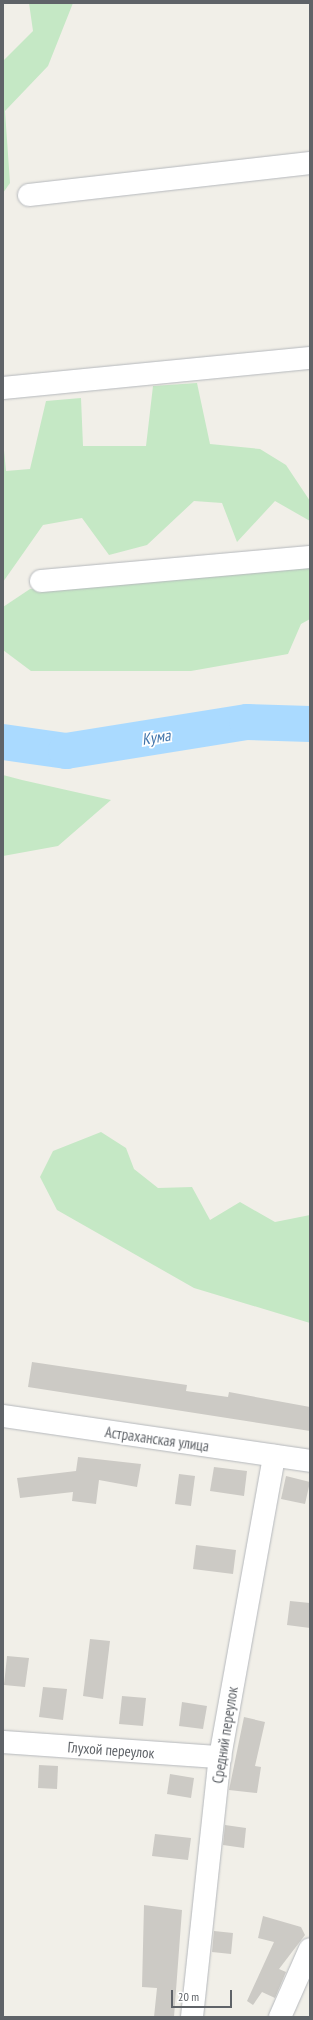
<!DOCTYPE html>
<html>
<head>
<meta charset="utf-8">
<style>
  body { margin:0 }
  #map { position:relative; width:313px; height:2020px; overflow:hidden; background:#f1efe8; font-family:"PT Sans Narrow",sans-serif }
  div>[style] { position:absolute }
  .green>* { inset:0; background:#c5e8c5 }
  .river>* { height:36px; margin:-18px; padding:0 18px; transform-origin:18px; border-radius:18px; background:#aadaff }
  .building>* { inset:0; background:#cccac5 }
  .roads { filter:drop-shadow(0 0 1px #b5b8bc) drop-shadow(0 0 1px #b5b8bc) }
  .street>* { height:22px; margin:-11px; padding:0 11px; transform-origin:11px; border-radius:11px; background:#fff }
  span { translate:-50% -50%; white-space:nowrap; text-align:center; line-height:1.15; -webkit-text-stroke:3.5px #fff; paint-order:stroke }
  .street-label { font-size:15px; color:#5f6368 }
  .water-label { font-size:16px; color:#4174aa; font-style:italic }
  .frame { position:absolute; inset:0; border:4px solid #5f6368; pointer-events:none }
  .scale { position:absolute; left:171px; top:1990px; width:61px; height:18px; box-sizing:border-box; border:2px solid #5f6368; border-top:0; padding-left:5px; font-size:12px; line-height:14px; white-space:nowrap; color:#5f6368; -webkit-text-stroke:3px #fff; paint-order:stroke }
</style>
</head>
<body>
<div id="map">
  <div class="green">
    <i style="clip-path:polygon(29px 3px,73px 3px,48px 66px,5px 111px,10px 183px,3px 193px,3px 61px,33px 31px)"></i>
    <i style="clip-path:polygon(197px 383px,210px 444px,260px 449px,286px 465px,310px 501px,310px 521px,275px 501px,237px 542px,222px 503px,194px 501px,147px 545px,109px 555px,82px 518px,43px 525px,3px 582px,3px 440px,6px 471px,30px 469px,46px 401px,81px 398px,83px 446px,146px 446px,153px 386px)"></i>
    <i style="clip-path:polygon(310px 565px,310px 619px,301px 624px,288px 654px,191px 671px,31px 671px,3px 650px,3px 607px,30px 589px)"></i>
    <i style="clip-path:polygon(3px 775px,22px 780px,111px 800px,58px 846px,3px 856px)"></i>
    <i style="clip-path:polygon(101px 1132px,126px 1148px,134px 1169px,158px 1188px,192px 1187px,210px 1220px,240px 1202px,275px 1222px,310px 1215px,310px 1323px,194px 1288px,57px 1210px,40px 1177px,53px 1151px)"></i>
  </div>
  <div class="river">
    <i style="left:3px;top:742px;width:64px;rotate:8.1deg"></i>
    <i style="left:66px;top:751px;width:183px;rotate:-9.1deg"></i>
    <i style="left:247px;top:722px;width:63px;rotate:1.8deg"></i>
  </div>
  <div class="building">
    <i style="clip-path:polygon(32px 1362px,187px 1385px,186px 1391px,228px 1397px,229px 1392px,310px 1407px,310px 1431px,28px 1387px)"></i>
    <i style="clip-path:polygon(78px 1457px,141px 1464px,137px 1487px,99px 1480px,96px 1504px,72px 1501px,73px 1492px,20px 1498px,17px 1478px,76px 1471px)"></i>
    <i style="clip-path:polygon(214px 1467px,247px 1471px,244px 1496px,210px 1491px)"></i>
    <i style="clip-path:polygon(179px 1474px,195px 1476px,191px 1506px,175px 1504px)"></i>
    <i style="clip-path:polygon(286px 1476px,310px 1482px,305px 1504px,281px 1499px)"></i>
    <i style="clip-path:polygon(196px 1545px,236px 1550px,233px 1574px,193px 1569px)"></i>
    <i style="clip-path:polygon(290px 1601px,310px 1603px,310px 1628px,287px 1625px)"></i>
    <i style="clip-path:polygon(90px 1639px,110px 1641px,103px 1699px,83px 1696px)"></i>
    <i style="clip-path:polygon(7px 1656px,29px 1658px,25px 1687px,4px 1685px)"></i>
    <i style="clip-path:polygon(43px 1687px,67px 1689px,63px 1720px,39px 1717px)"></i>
    <i style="clip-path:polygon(122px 1696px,146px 1698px,143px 1726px,119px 1724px)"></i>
    <i style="clip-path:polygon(182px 1702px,207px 1706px,203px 1729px,179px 1726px)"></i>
    <i style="clip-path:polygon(244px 1717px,265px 1722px,255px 1766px,261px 1767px,257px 1793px,229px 1790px)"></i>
    <i style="clip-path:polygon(39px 1765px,58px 1766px,57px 1789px,38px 1788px)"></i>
    <i style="clip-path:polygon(170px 1774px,194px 1778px,191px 1798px,167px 1794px)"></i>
    <i style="clip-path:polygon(225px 1825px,246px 1828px,244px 1848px,223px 1845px)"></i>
    <i style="clip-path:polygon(155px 1834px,191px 1838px,188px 1860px,152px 1856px)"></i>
    <i style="clip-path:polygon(144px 1905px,182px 1910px,174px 2017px,154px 2017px,157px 1988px,142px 1987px)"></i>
    <i style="clip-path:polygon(263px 1916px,301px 1927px,305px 1935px,279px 1969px,286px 1972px,275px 1998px,262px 1992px,253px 2005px,247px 2001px,274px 1942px,258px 1938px)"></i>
    <i style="clip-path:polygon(214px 1931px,233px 1933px,231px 1954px,212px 1952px)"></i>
  </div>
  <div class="roads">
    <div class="street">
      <i style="left:29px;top:195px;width:283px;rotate:-6.5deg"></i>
      <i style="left:3px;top:388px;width:308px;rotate:-5.6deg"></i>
      <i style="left:41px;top:581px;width:270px;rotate:-5.1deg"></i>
      <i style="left:3px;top:1416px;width:310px;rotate:8.3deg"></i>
      <i style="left:3px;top:1742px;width:218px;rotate:4deg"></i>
      <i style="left:192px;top:2017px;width:262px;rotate:-83.9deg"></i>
      <i style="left:220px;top:1757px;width:306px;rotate:-79.8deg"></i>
      <i style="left:280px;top:2017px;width:74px;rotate:-66.2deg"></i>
    </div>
  </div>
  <div class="street-label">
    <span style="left:157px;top:1439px;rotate:8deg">Астраханская улица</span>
    <span style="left:225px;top:1735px;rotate:-81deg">Средний переулок</span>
    <span style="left:111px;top:1750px;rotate:4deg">Глухой переулок</span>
  </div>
  <div class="water-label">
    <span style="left:156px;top:737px;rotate:-9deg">Кума</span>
  </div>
  <div class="frame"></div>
  <div class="scale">20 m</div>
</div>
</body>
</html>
